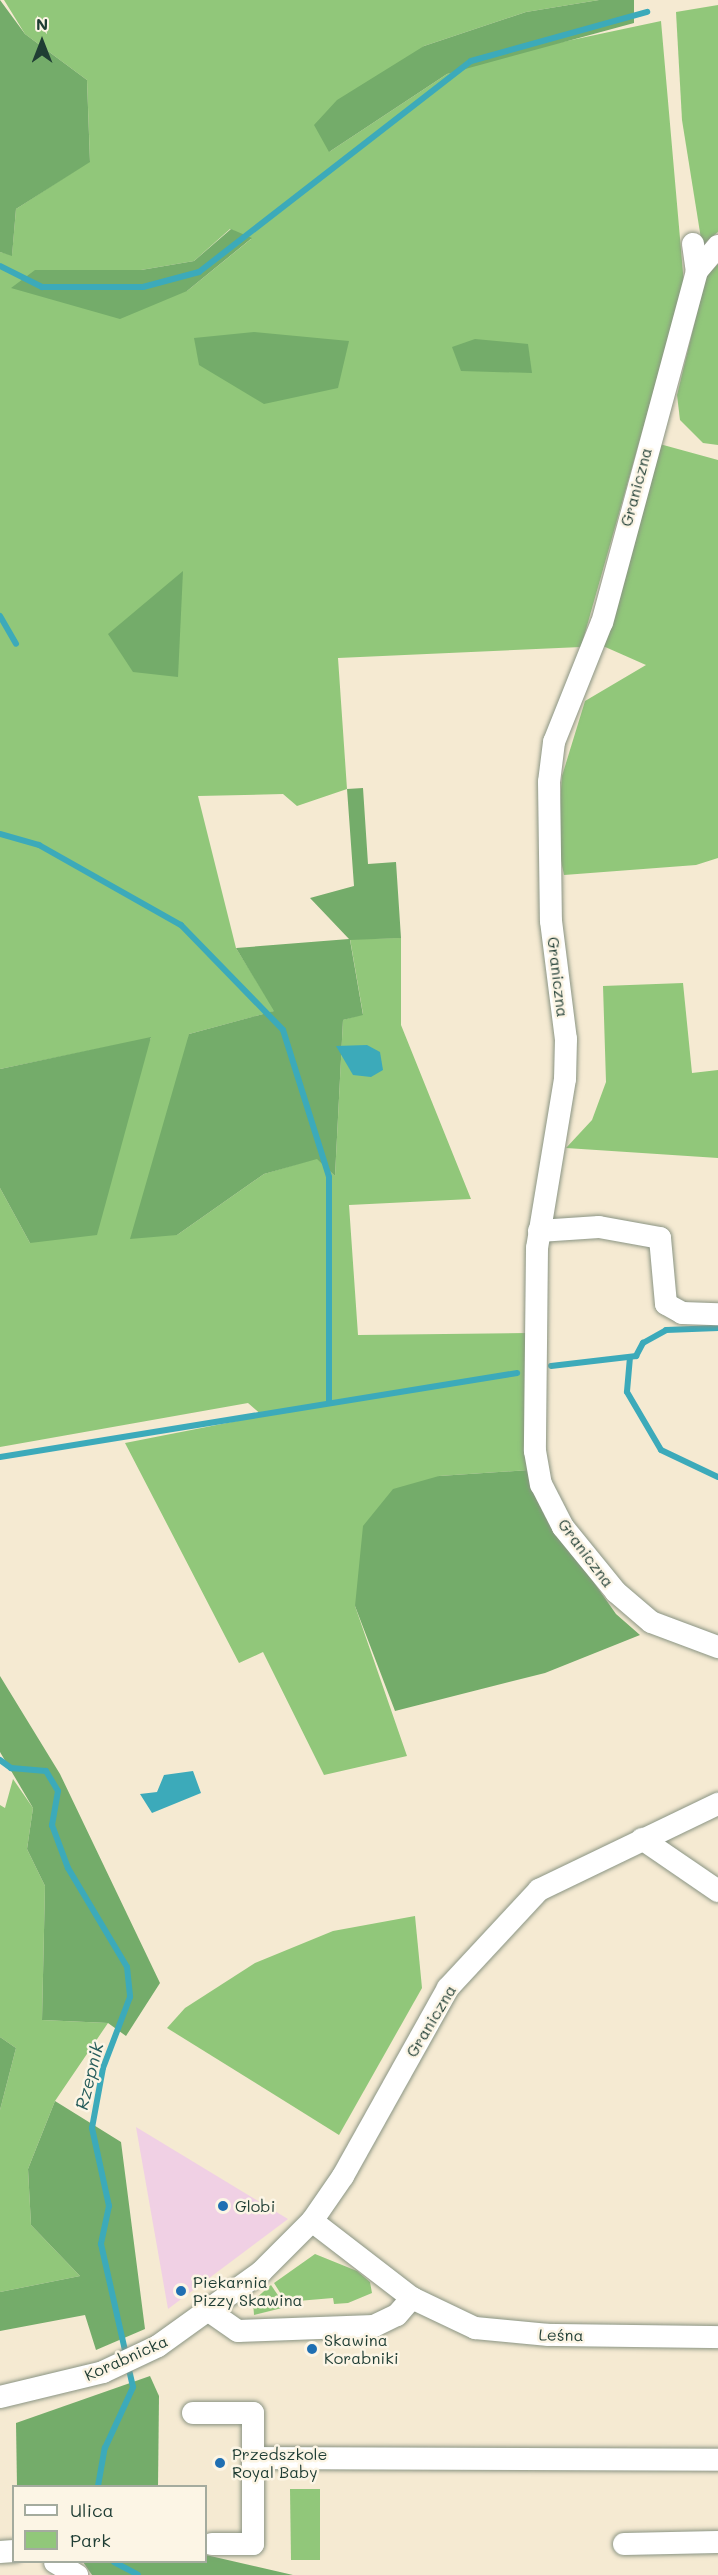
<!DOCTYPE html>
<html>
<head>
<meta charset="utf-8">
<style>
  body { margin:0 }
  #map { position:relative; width:718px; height:2575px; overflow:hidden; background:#f5ead2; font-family:Mali,sans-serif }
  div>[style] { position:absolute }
  .built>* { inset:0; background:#f0d0e4 }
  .green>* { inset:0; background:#91c77a }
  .forest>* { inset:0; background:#74ac6a }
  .water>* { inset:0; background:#3caaba }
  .stream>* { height:6px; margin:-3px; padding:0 3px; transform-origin:3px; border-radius:3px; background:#3caaba }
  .roads { filter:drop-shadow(0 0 2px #8a9483) drop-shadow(0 0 2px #8a9483) }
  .minor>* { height:22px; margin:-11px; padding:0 11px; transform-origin:11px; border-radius:11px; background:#fff }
  .dots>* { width:16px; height:16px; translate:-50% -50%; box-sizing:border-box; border:3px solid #fcf5e5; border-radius:50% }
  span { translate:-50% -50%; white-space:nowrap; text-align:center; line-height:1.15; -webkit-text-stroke:5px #fcf5e5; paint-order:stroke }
  .street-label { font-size:16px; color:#1f3d34 }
  .poi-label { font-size:16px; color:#1f3d34 }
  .left { translate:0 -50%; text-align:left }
  .water-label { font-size:18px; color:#285e5c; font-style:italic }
  .legend { position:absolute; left:12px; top:2485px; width:195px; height:78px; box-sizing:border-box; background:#fcf5e5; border:2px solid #a4ab9e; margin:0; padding:8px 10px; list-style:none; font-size:18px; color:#1f3d34 }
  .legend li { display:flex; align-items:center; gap:12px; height:30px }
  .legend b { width:30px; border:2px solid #a4ab9e }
  .north { position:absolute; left:12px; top:12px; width:60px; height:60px; -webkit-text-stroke:4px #fcf5e5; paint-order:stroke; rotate:0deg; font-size:16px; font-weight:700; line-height:24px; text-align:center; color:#1f3d34 }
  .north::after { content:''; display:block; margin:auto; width:21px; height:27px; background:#1f3d34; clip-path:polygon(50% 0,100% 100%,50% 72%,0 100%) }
</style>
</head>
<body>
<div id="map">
  <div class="built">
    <i style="clip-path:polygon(136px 2127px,288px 2219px,168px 2309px)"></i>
  </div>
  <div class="green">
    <i style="clip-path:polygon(evenodd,4px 0,599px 0,526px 12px,424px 46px,329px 152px,447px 74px,491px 57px,661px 21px,684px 284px,581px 647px,338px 658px,347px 789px,297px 806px,283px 794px,198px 796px,236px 948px,275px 1011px,189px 1034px,177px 1235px,264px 1174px,317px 1158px,335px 1176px,343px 1020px,363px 1014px,350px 939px,401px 938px,401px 1025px,471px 1199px,349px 1205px,358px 1335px,527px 1333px,529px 1470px,439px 1476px,355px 1606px,407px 1756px,324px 1775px,263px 1652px,239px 1663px,125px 1443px,263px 1416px,248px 1403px,0 1447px,0 1188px,30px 1243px,151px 1038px,0 1069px,0 252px,12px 255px,16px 209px,90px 161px,87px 80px,25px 34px,4px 0,230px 229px,251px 239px,187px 291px,35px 270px,141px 270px,194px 261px,230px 229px)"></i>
    <i style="clip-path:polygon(718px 5px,718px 232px,702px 245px,682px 120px,676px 12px)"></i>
    <i style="clip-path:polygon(718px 264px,718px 445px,703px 443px,680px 420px,677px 395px,706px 276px)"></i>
    <i style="clip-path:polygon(656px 443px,718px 460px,718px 858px,696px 865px,564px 875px,557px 842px,562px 776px,585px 701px,646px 665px,603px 646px)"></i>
    <i style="clip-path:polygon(683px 983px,692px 1073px,718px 1070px,718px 1158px,566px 1148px,592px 1120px,606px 1082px,603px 986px)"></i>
    <i style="clip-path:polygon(13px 1779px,33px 1808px,27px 1849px,45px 1886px,42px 2020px,108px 2023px,55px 2101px,28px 2169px,31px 2225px,80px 2276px,0 2292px,0 2110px,16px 2048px,0 2037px,0 1805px,5px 1808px)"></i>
    <i style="clip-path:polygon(415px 1916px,422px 1988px,339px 2135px,167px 2028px,185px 2008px,255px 1963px,333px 1931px)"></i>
    <i style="clip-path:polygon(315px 2254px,357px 2271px,370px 2282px,372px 2293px,348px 2303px,334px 2304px,333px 2298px,286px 2302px,274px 2283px)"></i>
    <i style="clip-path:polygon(271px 2285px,286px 2307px,254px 2315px,253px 2301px)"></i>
    <i style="clip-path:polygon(290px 2489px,320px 2489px,320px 2560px,291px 2560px)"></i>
  </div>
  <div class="forest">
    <i style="clip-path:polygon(0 0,25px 34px,87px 80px,90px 162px,16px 209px,12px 256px,0 252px)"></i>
    <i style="clip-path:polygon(599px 0,634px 0,634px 23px,447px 74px,329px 152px,314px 125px,337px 100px,424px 46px,526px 12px)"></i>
    <i style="clip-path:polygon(231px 229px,252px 238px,187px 291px,120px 319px,11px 288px,35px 270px,141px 270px,194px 261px)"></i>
    <i style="clip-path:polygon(254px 332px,349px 341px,338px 388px,264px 404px,199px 365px,194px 338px)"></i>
    <i style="clip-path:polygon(475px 339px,528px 344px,532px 373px,461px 371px,452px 347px)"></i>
    <i style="clip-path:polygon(183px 571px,178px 677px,133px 672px,108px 634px)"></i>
    <i style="clip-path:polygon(363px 788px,368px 864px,396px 862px,401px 938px,350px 940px,363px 1015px,343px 1020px,335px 1176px,317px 1159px,264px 1174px,177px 1235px,130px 1239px,189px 1034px,274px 1011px,236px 948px,349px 939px,310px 898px,354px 886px,347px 789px)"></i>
    <i style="clip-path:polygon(151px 1037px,97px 1235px,30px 1243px,0 1188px,0 1069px)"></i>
    <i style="clip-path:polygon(529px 1470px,557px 1530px,616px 1614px,640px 1635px,545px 1673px,395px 1711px,355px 1606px,363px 1526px,393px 1489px,439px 1476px)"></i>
    <i style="clip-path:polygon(0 1676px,60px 1774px,160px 1983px,126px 2036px,108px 2023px,42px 2020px,45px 1886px,27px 1849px,33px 1808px,0 1752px)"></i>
    <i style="clip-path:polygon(0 2037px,16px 2048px,0 2110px)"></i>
    <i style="clip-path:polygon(55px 2101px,121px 2142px,145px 2329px,96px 2350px,85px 2315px,0 2331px,0 2292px,80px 2276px,31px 2225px,28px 2169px)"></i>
    <i style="clip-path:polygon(150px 2376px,159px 2396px,158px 2486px,17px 2486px,16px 2423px)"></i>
    <i style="clip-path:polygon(206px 2555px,293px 2575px,92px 2575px,83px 2562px,206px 2562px)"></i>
  </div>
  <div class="water">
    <i style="clip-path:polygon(367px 1045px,380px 1052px,383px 1070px,371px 1077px,353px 1075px,336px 1046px)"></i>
    <i style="clip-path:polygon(193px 1771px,201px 1793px,152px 1813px,140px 1794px,157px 1792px,164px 1775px)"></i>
  </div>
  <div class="stream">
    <i style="left:0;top:266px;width:47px;rotate:26.6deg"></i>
    <i style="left:42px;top:287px;width:101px"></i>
    <i style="left:143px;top:287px;width:58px;rotate:-15deg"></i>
    <i style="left:199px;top:272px;width:344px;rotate:-37.8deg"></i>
    <i style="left:471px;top:61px;width:183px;rotate:-15.6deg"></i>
    <i style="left:0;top:616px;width:32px;rotate:60deg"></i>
    <i style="left:0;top:834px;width:41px;rotate:15.8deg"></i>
    <i style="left:39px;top:845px;width:163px;rotate:29.4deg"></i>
    <i style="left:181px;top:925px;width:146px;rotate:45.8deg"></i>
    <i style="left:283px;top:1030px;width:154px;rotate:72.6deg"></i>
    <i style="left:329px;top:1177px;width:224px;rotate:90deg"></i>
    <i style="left:630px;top:1357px;width:35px;rotate:95deg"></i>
    <i style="left:627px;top:1392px;width:67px;rotate:59.6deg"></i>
    <i style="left:661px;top:1450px;width:63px;rotate:25.3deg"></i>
    <i style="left:551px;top:1366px;width:86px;rotate:-6.7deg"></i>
    <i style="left:636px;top:1356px;width:15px;rotate:-62deg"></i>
    <i style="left:643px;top:1343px;width:26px;rotate:-29deg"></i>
    <i style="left:666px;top:1330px;width:52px;rotate:-2.2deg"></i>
    <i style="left:0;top:1457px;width:524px;rotate:-9.23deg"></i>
    <i style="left:0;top:1760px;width:14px;rotate:36deg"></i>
    <i style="left:11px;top:1768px;width:35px;rotate:5deg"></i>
    <i style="left:46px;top:1771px;width:23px;rotate:59deg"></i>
    <i style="left:58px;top:1791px;width:35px;rotate:100deg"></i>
    <i style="left:52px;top:1825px;width:46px;rotate:69.6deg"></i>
    <i style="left:68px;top:1868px;width:115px;rotate:59.2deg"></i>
    <i style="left:127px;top:1967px;width:30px;rotate:84deg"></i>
    <i style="left:130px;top:1997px;width:76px;rotate:110.8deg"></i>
    <i style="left:103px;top:2068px;width:61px;rotate:100.4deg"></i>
    <i style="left:92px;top:2128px;width:80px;rotate:77.7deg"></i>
    <i style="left:109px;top:2206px;width:39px;rotate:102deg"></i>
    <i style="left:101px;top:2244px;width:114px;rotate:77.3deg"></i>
    <i style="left:98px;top:2486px;width:39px;rotate:-80deg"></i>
    <i style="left:105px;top:2448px;width:67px;rotate:-65.3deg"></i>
    <i style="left:133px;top:2387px;width:23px;rotate:-103deg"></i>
    <i style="left:114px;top:2562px;width:27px;rotate:28deg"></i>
  </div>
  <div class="roads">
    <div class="minor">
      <i style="left:693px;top:244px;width:27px;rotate:82deg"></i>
      <i style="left:718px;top:246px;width:33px;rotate:130deg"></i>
      <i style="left:697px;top:271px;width:364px;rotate:105.1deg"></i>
      <i style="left:602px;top:622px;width:129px;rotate:111.8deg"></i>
      <i style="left:554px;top:742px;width:40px;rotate:97.1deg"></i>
      <i style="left:549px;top:782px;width:139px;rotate:89.2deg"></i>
      <i style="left:551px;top:921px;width:119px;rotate:82.8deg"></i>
      <i style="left:566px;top:1039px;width:40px;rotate:91.4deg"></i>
      <i style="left:565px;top:1079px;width:171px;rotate:99.4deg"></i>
      <i style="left:537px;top:1248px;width:203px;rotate:90.6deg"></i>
      <i style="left:535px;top:1451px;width:34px;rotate:80deg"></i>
      <i style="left:541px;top:1484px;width:48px;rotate:62.9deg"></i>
      <i style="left:563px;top:1527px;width:84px;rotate:50.8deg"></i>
      <i style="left:616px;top:1592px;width:46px;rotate:40.6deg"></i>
      <i style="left:651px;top:1622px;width:72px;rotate:20.5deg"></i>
      <i style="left:539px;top:1231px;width:60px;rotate:-3.8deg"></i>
      <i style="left:599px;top:1227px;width:62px;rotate:10.2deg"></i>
      <i style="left:660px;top:1238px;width:66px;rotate:84.8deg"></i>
      <i style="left:666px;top:1304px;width:18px;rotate:29deg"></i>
      <i style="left:682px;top:1313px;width:36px;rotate:2deg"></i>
      <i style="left:642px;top:1839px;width:92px;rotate:34.4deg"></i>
      <i style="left:312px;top:2221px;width:126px;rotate:37.6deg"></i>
      <i style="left:412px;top:2298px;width:70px;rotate:25.5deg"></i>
      <i style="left:475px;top:2328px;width:74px;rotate:5.4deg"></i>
      <i style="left:549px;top:2335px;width:169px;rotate:0.7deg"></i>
      <i style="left:209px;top:2311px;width:35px;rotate:35deg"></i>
      <i style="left:238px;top:2331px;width:136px;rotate:-2.1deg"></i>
      <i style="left:374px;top:2326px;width:25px;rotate:-26deg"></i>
      <i style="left:397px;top:2315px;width:23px;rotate:-49deg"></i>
      <i style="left:0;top:2397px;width:106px;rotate:-13.6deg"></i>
      <i style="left:103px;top:2372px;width:61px;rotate:-25.3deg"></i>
      <i style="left:158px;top:2346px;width:127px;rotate:-35.7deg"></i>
      <i style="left:261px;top:2272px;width:72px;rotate:-45deg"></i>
      <i style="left:312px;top:2221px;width:55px;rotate:-55.4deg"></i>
      <i style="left:343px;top:2176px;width:215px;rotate:-60.8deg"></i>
      <i style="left:448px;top:1988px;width:134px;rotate:-47.1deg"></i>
      <i style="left:539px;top:1890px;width:199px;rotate:-25.7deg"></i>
      <i style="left:193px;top:2413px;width:60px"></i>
      <i style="left:253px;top:2413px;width:131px;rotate:90deg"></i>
      <i style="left:253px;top:2544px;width:41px;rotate:180deg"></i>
      <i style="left:253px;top:2458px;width:465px;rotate:0.2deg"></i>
      <i style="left:624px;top:2544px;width:94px;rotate:-1.2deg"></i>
      <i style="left:0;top:2552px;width:14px;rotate:-4deg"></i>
      <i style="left:55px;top:2562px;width:26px;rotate:31deg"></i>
    </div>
  </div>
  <div class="dots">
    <i style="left:223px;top:2206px;background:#1f6fb2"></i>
    <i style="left:181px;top:2291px;background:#1f6fb2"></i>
    <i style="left:312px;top:2349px;background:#1f6fb2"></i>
    <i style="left:220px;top:2463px;background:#1f6fb2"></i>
  </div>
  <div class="street-label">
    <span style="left:636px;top:487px;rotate:-75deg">Graniczna</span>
    <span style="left:558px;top:977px;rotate:83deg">Graniczna</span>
    <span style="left:586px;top:1553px;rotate:53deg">Graniczna</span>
    <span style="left:431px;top:2021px;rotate:-59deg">Graniczna</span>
    <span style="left:561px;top:2335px;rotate:1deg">Leśna</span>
    <span style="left:126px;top:2358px;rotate:-24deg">Korabnicka</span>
  </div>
  <div class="poi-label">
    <span class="left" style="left:235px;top:2206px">Globi</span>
    <span class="left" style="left:193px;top:2291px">Piekarnia<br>Pizzy Skawina</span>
    <span class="left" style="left:324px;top:2349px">Skawina<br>Korabniki</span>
    <span class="left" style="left:232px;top:2463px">Przedszkole<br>Royal Baby</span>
  </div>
  <div class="water-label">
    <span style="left:89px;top:2076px;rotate:-76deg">Rzepnik</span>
  </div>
  <ul class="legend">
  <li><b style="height:8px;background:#fff"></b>Ulica</li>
  <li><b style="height:16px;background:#91c77a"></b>Park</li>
  </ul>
  <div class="north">N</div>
</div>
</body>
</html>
